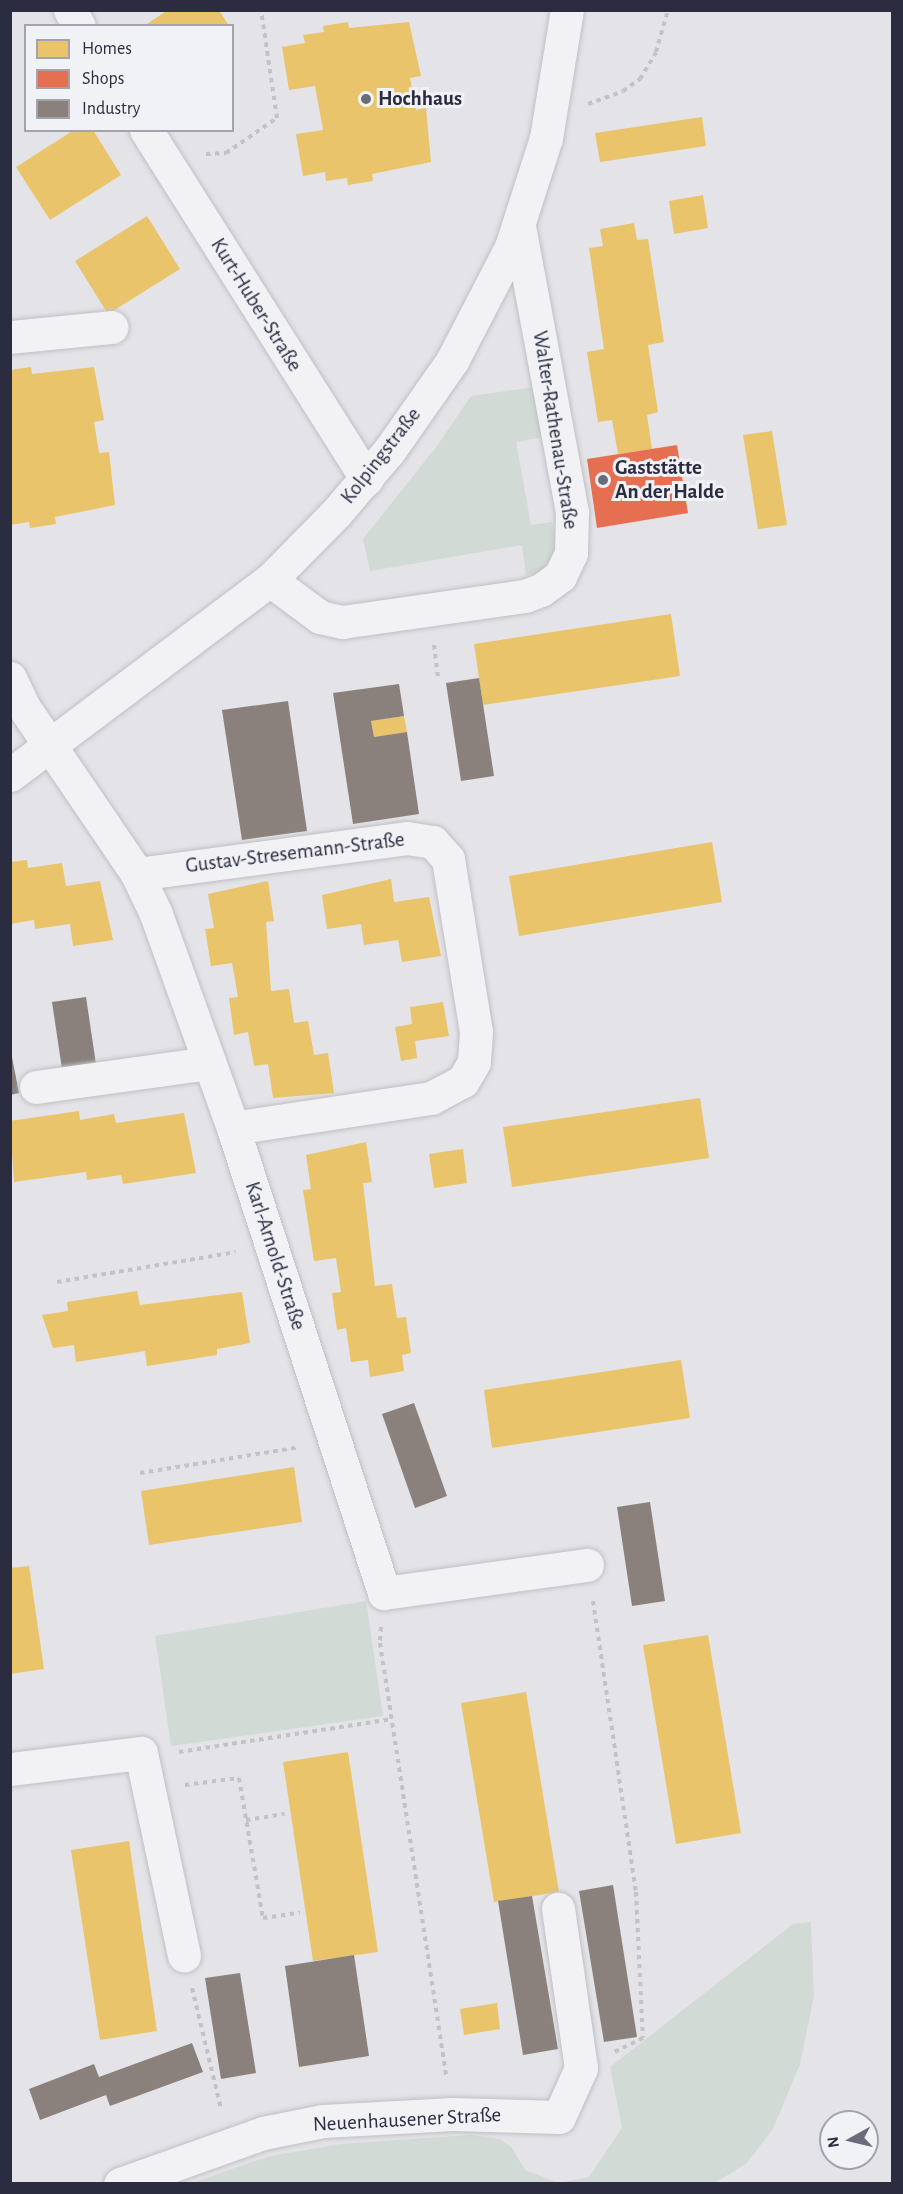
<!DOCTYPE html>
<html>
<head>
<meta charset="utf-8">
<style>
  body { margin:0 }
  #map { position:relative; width:903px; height:2194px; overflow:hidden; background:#e3e3e8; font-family:"Alegreya Sans",sans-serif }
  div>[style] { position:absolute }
  .green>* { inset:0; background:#d1dad4 }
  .homes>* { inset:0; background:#e9c46a }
  .shops>* { inset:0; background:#e76f51 }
  .industry>* { inset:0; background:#8a817c }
  .path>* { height:4px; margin-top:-2px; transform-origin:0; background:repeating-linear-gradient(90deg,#c2c2c8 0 4.5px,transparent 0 9px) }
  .roads { filter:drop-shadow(0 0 2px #c0c0c4) drop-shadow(0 0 2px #c0c0c4) }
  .minor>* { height:33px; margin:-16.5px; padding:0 16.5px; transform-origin:16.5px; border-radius:16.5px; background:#f2f2f5 }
  .dots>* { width:16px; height:16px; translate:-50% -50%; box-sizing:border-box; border:3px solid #f1f2f6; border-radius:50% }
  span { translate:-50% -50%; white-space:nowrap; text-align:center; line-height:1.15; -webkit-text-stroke:6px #f1f2f6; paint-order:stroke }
  .poi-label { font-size:21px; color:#2b2c40; font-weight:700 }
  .left { translate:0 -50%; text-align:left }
  .street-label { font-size:21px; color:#2b2c40 }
  .frame { position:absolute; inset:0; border:12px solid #2b2c40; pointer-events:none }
  .legend { position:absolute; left:24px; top:24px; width:210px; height:108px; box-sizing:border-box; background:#f1f2f6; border:2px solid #a2a3ad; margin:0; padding:8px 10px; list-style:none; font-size:18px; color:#2b2c40 }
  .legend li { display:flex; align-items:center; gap:12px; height:30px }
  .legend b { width:30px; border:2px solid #a2a3ad }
  .north { position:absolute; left:819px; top:2110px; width:60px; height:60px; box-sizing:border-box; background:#f1f2f6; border:2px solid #a2a3ad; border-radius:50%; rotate:262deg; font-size:16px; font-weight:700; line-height:24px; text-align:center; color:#2b2c40 }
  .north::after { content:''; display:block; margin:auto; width:21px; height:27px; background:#6b6c7b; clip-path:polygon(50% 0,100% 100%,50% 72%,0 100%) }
</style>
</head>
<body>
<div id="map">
  <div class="green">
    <i style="clip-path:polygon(535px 387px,544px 437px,516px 442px,531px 525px,552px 522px,556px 541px,555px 556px,542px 572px,526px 575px,522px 545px,370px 571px,363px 539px,437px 446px,471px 396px)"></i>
    <i style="clip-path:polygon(366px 1601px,383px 1716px,171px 1746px,155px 1636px)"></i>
    <i style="clip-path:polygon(811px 1922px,814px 1995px,800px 2064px,773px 2129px,746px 2164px,714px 2183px,192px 2183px,270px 2156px,341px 2144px,471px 2135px,500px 2139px,511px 2147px,525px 2170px,559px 2183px,589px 2177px,622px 2128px,610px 2067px,793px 1924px)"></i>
  </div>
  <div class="homes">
    <i style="clip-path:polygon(168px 10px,219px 10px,229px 26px,144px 26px)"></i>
    <i style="clip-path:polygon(348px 22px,349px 28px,409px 22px,421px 76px,410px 78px,416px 110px,426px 108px,431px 162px,372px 174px,373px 181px,348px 185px,347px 178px,326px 181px,325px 172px,303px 176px,296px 134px,323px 130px,315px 86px,289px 90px,282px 47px,305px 43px,303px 35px,324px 32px,323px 26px)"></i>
    <i style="clip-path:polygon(702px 117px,706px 146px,600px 162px,595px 133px)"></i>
    <i style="clip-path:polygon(74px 130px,93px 130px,121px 175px,50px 220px,16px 167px)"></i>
    <i style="clip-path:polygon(703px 195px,708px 228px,674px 234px,669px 201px)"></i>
    <i style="clip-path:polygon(147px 216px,180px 269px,108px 314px,75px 261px)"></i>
    <i style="clip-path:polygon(634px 223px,637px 240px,648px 239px,664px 342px,648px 345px,658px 412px,647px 415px,652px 449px,618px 454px,612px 420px,598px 422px,587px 352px,604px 349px,589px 248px,603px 246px,600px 229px)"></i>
    <i style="clip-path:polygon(31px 367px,32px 374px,94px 367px,104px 420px,94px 422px,99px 453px,109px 452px,115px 505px,55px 517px,56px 524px,30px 528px,29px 522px,10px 525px,10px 370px)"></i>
    <i style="clip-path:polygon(772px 431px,787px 525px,758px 529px,743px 435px)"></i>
    <i style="clip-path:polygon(671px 614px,680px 676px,483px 705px,474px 644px)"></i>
    <i style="clip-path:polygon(404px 716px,407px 732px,374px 737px,371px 721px)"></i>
    <i style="clip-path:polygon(712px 842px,722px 902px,519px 936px,509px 876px)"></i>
    <i style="clip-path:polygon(27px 860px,28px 868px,62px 863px,66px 886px,100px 881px,113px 940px,73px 946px,70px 924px,35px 929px,34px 920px,10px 924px,10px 862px)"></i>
    <i style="clip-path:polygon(391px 879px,394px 902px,429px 897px,441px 956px,402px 962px,398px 940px,364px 945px,361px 924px,327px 929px,322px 895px)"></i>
    <i style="clip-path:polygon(268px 881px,274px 921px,266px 922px,271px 991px,289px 989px,294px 1023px,308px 1021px,314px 1055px,328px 1053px,334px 1093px,273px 1098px,268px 1064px,254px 1066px,248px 1032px,234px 1035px,229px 998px,238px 997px,232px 963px,211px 966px,205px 929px,214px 928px,208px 894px)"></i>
    <i style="clip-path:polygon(443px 1002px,449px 1036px,415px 1041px,417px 1058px,401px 1061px,395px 1027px,412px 1024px,410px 1007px)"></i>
    <i style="clip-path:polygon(700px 1098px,709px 1158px,512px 1187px,503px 1127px)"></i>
    <i style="clip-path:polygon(79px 1111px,80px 1120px,114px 1114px,116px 1123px,184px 1113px,196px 1173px,123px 1184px,121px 1175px,87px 1180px,86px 1172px,14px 1182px,10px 1121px)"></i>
    <i style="clip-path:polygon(366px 1142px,372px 1182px,363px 1183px,375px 1286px,392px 1284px,397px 1318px,406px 1317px,411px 1353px,402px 1355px,404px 1371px,370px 1377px,368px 1360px,351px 1362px,346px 1328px,337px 1330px,332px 1293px,341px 1292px,336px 1258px,314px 1261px,303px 1190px,311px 1189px,306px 1155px)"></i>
    <i style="clip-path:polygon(463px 1149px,467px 1183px,434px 1188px,429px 1154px)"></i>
    <i style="clip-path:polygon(137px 1291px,140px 1305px,242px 1292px,250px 1343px,217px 1349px,217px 1355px,147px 1366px,145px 1351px,76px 1362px,74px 1345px,53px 1348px,42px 1315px,68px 1311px,67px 1302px)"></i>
    <i style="clip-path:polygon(681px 1360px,690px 1418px,492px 1448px,484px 1390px)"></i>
    <i style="clip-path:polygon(294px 1467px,302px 1522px,149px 1545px,141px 1491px)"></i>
    <i style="clip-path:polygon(29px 1566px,44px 1669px,10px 1674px,10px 1568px)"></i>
    <i style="clip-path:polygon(708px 1635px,741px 1833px,676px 1844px,643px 1645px)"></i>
    <i style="clip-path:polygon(526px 1692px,559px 1892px,494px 1902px,461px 1703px)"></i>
    <i style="clip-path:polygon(348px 1752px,378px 1952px,313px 1961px,283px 1762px)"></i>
    <i style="clip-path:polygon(129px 1841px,157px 2031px,100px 2040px,71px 1850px)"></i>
    <i style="clip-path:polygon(497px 2003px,500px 2029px,464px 2035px,460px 2009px)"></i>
  </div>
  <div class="shops">
    <i style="clip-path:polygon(677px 445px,688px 513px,597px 528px,587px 459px)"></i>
  </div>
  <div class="industry">
    <i style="clip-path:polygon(479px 678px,494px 776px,461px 781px,446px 683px)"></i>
    <i style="clip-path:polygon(399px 684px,404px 716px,371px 721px,374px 737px,407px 732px,419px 814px,353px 824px,333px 693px)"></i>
    <i style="clip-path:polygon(288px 701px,307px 831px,242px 840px,222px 710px)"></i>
    <i style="clip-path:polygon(86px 997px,96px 1064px,62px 1069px,52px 1002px)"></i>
    <i style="clip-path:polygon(10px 1047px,19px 1093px,10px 1095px)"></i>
    <i style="clip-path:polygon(414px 1403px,447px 1496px,415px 1508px,382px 1414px)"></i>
    <i style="clip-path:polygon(650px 1502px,665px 1601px,632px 1606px,617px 1507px)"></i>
    <i style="clip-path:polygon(613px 1885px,637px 2037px,604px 2042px,579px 1891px)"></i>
    <i style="clip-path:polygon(532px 1896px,558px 2049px,523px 2055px,498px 1901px)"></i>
    <i style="clip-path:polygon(354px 1955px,369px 2056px,299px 2067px,285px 1966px)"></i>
    <i style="clip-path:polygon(240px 1973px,256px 2073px,221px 2079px,205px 1978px)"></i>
    <i style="clip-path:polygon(192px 2043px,203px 2072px,110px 2106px,106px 2095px,40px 2120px,29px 2089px,94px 2064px,99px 2077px)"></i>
  </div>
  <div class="path">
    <i style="left:588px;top:104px;width:37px;rotate:-20deg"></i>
    <i style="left:623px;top:91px;width:21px;rotate:-35deg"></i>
    <i style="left:640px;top:79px;width:31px;rotate:-59deg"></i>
    <i style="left:656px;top:52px;width:44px;rotate:-74.1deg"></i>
    <i style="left:206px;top:154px;width:20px;rotate:-3deg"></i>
    <i style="left:226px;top:153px;width:62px;rotate:-34.5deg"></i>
    <i style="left:277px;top:118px;width:109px;rotate:-98.4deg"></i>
    <i style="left:434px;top:645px;width:35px;rotate:83deg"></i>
    <i style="left:57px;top:1282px;width:181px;rotate:-9.5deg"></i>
    <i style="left:140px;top:1473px;width:162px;rotate:-9.2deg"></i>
    <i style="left:593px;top:1601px;width:294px;rotate:81.6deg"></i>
    <i style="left:636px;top:1892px;width:146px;rotate:87.3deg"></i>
    <i style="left:643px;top:2038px;width:32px;rotate:154deg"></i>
    <i style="left:381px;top:1627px;width:16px;rotate:94deg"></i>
    <i style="left:380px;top:1643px;width:441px;rotate:81.3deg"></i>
    <i style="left:179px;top:1752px;width:216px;rotate:-8.8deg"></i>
    <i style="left:185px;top:1785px;width:54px;rotate:-7.4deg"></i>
    <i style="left:239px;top:1778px;width:142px;rotate:80.3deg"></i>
    <i style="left:263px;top:1918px;width:37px;rotate:-8deg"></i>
    <i style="left:246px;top:1820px;width:39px;rotate:-9deg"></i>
    <i style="left:192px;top:1988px;width:124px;rotate:76.5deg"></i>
  </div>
  <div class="roads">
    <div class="minor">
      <i style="left:70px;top:10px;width:18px;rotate:61deg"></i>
      <i style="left:146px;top:130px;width:413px;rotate:57.7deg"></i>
      <i style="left:10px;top:337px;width:102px;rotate:-5.6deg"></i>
      <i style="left:270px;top:580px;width:62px;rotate:36.5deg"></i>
      <i style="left:320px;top:617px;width:23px;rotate:13deg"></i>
      <i style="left:342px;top:622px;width:185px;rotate:-8.1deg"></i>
      <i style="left:525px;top:596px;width:17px;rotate:-21deg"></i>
      <i style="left:541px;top:590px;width:24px;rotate:-36deg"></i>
      <i style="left:560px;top:576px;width:25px;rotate:-64deg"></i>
      <i style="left:571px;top:553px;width:41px;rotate:-88.6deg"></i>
      <i style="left:572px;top:512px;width:291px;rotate:-100.5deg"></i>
      <i style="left:10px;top:678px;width:31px;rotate:65deg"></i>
      <i style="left:23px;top:706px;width:203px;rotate:55.8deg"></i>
      <i style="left:137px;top:874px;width:44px;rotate:64.6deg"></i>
      <i style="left:156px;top:914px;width:227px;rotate:70.2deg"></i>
      <i style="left:233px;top:1128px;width:489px;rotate:72deg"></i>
      <i style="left:384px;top:1593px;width:205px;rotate:-7.9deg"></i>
      <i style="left:10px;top:775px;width:325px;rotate:-36.9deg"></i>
      <i style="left:270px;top:580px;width:94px;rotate:-45.4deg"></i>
      <i style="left:336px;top:513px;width:82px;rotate:-49.5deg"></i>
      <i style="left:389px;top:451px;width:110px;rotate:-55deg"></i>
      <i style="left:452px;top:361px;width:128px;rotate:-62.6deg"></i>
      <i style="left:511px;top:247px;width:114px;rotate:-72.2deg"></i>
      <i style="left:546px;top:138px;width:130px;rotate:-80.7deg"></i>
      <i style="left:137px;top:874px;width:272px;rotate:-7.6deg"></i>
      <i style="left:407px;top:838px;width:26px;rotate:9deg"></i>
      <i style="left:433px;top:842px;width:23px;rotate:49deg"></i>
      <i style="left:448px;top:859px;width:175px;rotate:80.8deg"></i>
      <i style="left:476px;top:1032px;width:30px;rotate:94deg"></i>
      <i style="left:474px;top:1062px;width:22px;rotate:120deg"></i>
      <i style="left:463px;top:1081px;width:36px;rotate:152deg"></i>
      <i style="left:431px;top:1098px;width:200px;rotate:171.4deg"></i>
      <i style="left:36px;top:1087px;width:175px;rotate:-7.9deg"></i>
      <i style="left:10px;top:1769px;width:132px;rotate:-7deg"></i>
      <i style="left:141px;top:1753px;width:207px;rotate:78deg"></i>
      <i style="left:120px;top:2184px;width:152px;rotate:-19.6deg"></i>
      <i style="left:263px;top:2133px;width:61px;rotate:-11.3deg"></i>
      <i style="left:323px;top:2121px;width:130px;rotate:-3.1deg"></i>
      <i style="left:453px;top:2114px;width:106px;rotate:1.6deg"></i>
      <i style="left:559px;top:2117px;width:54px;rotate:-65.8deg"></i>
      <i style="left:581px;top:2068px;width:161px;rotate:-98.2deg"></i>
    </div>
  </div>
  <div class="dots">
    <i style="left:366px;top:99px;background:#6b6c7b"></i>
    <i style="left:603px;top:480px;background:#6b6c7b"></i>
  </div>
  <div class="poi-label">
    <span class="left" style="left:378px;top:99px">Hochhaus</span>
    <span class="left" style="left:615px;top:480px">Gaststätte<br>An der Halde</span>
  </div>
  <div class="street-label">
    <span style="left:256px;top:305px;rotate:58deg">Kurt-Huber-Straße</span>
    <span style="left:555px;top:430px;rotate:81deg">Walter-Rathenau-Straße</span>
    <span style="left:381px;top:456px;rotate:-52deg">Kolpingstraße</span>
    <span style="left:295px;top:853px;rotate:-7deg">Gustav-Stresemann-Straße</span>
    <span style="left:275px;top:1256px;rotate:72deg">Karl-Arnold-Straße</span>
    <span style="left:407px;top:2120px;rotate:-3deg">Neuenhausener Straße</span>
  </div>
  <div class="frame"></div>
  <ul class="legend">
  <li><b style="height:16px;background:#e9c46a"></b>Homes</li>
  <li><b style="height:16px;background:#e76f51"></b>Shops</li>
  <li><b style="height:16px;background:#8a817c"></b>Industry</li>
  </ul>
  <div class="north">N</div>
</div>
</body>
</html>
